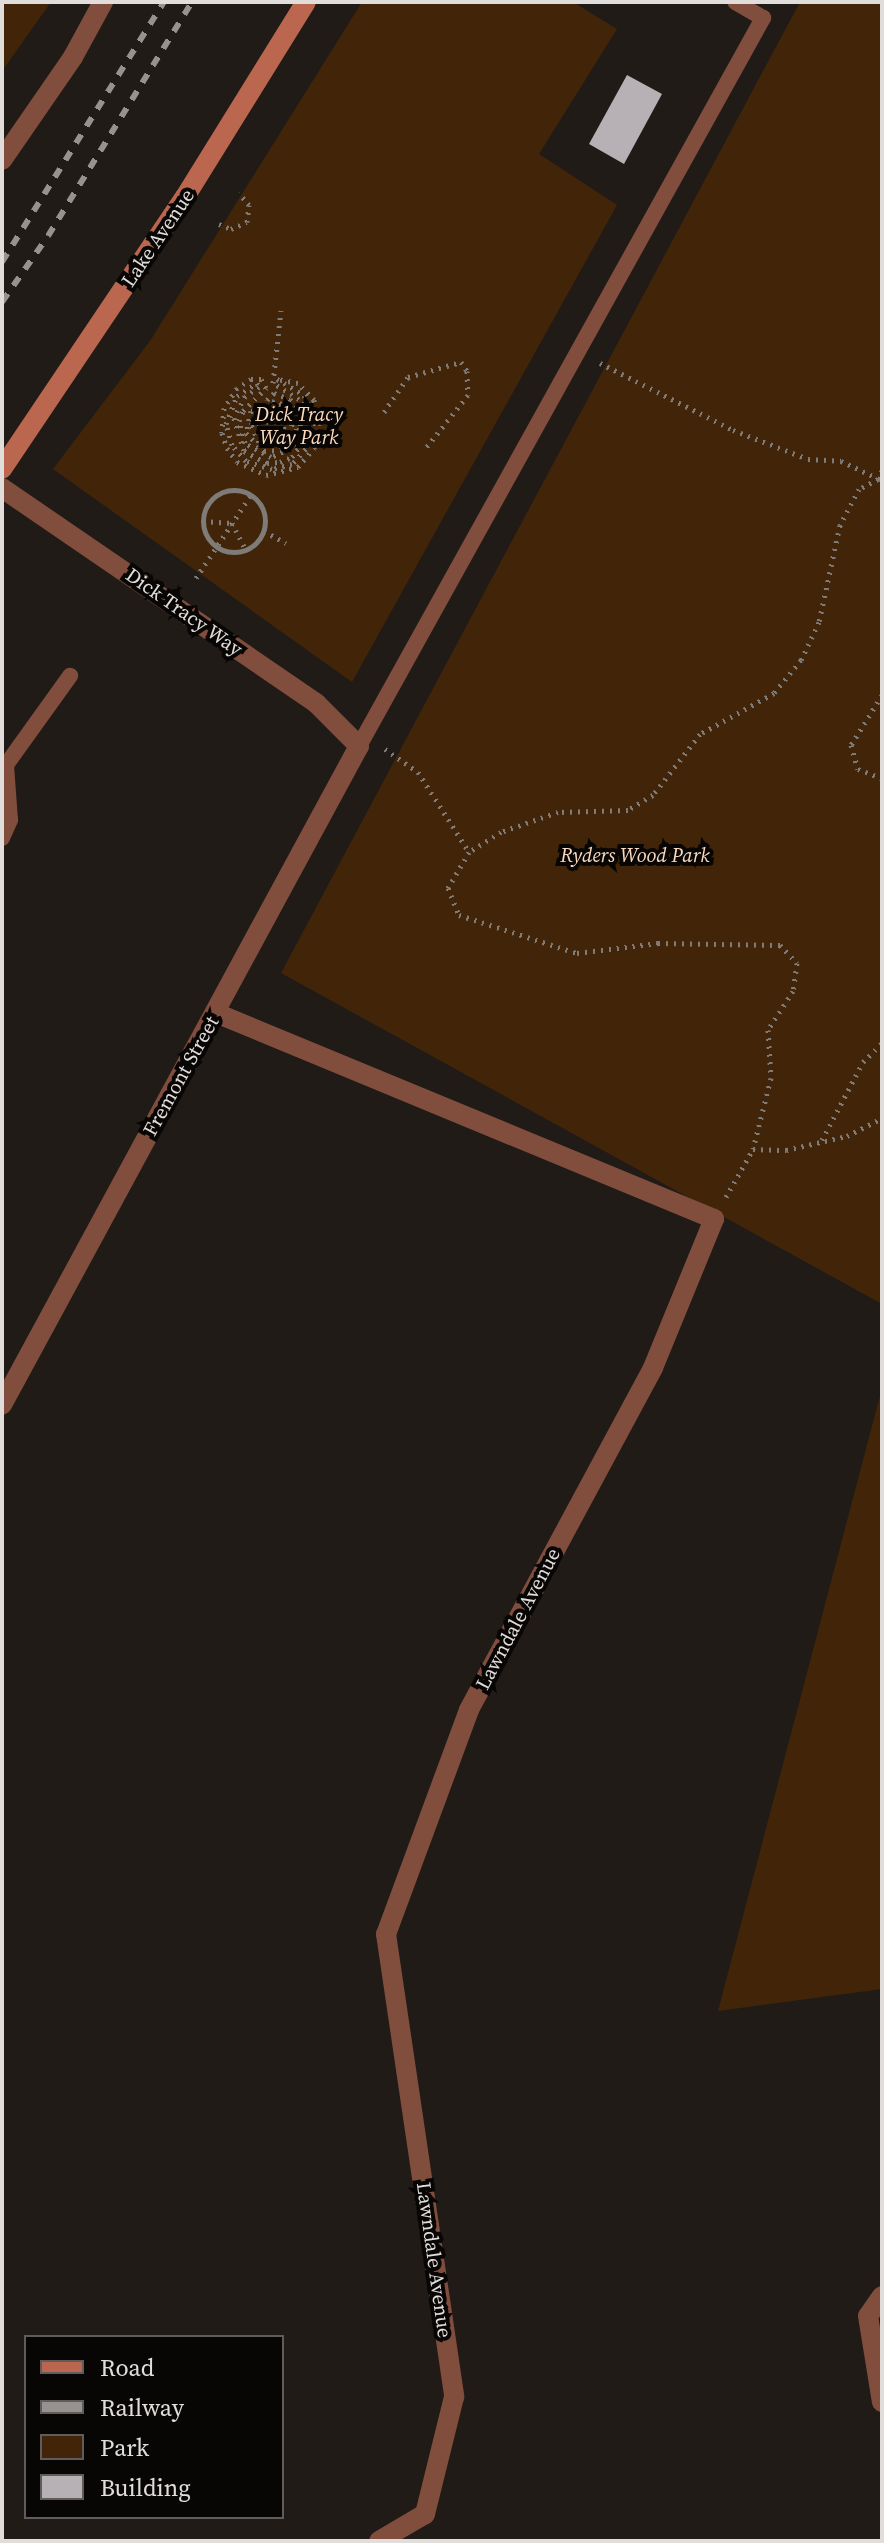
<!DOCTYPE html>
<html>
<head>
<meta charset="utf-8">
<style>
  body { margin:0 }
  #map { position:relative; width:884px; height:2543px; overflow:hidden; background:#201b17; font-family:"Source Serif 4",serif }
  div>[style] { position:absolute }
  .green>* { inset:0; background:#422509 }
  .building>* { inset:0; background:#b7b0b5 }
  .path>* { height:5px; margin-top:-2.5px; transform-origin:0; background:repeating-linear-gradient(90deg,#7f7b78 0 2px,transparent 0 8px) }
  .path>.ring { margin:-2.5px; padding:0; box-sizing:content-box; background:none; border:5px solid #7f7b78; border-radius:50% }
  .lane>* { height:16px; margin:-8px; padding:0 8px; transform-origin:8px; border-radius:8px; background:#814d3d }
  .street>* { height:20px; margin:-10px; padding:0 10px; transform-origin:10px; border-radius:10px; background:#814d3d }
  .secondary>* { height:20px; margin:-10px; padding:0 10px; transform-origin:10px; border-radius:10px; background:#bb664e }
  .rail>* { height:6px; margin-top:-3px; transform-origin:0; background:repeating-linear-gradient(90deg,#97928f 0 10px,transparent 0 20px) }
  span { translate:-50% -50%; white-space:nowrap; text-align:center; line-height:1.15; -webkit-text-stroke:8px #080605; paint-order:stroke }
  .street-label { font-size:20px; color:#e1dddb }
  .park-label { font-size:20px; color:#fedabd; font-style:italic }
  .frame { position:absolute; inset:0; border:4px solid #e1dddb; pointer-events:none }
  .legend { position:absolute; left:24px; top:2335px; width:260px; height:184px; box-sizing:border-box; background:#080605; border:2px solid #5f5c5b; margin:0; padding:10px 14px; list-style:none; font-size:24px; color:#e1dddb }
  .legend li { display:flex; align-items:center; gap:16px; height:40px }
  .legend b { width:40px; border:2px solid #5f5c5b }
</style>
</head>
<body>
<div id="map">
  <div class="green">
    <i style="clip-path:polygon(2px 2px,51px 2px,2px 71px)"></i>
    <i style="clip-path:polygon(362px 2px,573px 2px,617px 29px,539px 154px,617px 205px,352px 682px,53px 469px,150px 341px)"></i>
    <i style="clip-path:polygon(800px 2px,882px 2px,882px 1304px,281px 973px)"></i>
    <i style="clip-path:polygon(882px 1388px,882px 1989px,718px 2011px)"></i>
  </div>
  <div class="building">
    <i style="clip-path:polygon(627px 75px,662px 94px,624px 164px,589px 144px)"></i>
  </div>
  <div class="path">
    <i style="left:219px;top:224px;width:13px;rotate:23deg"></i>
    <i style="left:231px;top:229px;width:17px;rotate:-24deg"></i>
    <i style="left:247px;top:222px;width:17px;rotate:-83deg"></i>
    <i style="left:249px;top:205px;width:16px;rotate:-130deg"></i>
    <i style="left:600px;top:363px;width:149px;rotate:26.7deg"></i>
    <i style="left:733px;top:430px;width:80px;rotate:21.1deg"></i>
    <i style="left:808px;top:459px;width:33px;rotate:3deg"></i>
    <i style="left:841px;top:461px;width:40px;rotate:25deg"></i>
    <i style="left:384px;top:412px;width:42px;rotate:-55.6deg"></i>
    <i style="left:408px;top:377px;width:55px;rotate:-15.8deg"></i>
    <i style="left:461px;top:362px;width:11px;rotate:56deg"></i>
    <i style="left:467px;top:371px;width:24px;rotate:88deg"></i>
    <i style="left:468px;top:395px;width:69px;rotate:128.5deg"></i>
    <i style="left:269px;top:423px;width:15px;rotate:-127deg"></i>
    <i style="left:260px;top:411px;width:9px;rotate:180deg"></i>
    <i style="left:251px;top:411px;width:23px;rotate:103deg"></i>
    <i style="left:246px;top:433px;width:25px;rotate:45deg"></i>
    <i style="left:264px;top:451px;width:17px;rotate:-3deg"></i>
    <i style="left:281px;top:450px;width:26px;rotate:-51deg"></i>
    <i style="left:297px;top:430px;width:25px;rotate:-108deg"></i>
    <i style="left:289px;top:406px;width:18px;rotate:-164deg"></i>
    <i style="left:272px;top:401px;width:30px;rotate:49deg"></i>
    <i style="left:292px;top:424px;width:13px;rotate:103deg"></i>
    <i style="left:289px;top:437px;width:14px;rotate:144deg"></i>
    <i style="left:278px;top:445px;width:19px;rotate:-171deg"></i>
    <i style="left:259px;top:442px;width:19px;rotate:-115deg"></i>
    <i style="left:251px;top:425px;width:12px;rotate:-59deg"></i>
    <i style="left:257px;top:415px;width:24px;rotate:73deg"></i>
    <i style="left:264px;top:438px;width:17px;rotate:-7deg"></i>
    <i style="left:281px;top:436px;width:14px;rotate:-73deg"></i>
    <i style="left:285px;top:423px;width:23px;rotate:-139deg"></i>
    <i style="left:268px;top:408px;width:8px;rotate:-97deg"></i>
    <i style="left:267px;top:400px;width:10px;rotate:-45deg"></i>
    <i style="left:274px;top:393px;width:17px;rotate:21deg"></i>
    <i style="left:290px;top:399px;width:21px;rotate:55deg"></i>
    <i style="left:302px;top:416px;width:29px;rotate:100deg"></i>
    <i style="left:297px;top:445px;width:29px;rotate:155deg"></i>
    <i style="left:271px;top:457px;width:30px;rotate:-152deg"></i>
    <i style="left:245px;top:443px;width:23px;rotate:-105deg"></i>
    <i style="left:239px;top:421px;width:11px;rotate:-68deg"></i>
    <i style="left:243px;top:411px;width:33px;rotate:-45deg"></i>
    <i style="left:266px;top:388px;width:10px;rotate:-119deg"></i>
    <i style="left:261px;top:379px;width:10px;rotate:180deg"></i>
    <i style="left:251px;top:379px;width:17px;rotate:147deg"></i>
    <i style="left:237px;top:388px;width:24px;rotate:123deg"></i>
    <i style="left:224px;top:408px;width:25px;rotate:95deg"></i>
    <i style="left:222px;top:433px;width:16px;rotate:72deg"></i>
    <i style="left:227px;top:448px;width:17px;rotate:54deg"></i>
    <i style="left:237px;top:462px;width:32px;rotate:24deg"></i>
    <i style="left:266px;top:475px;width:33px;rotate:-14deg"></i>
    <i style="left:298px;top:467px;width:25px;rotate:-50deg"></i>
    <i style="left:314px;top:448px;width:24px;rotate:-73deg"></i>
    <i style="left:321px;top:425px;width:26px;rotate:-106deg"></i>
    <i style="left:314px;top:400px;width:23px;rotate:-133deg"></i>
    <i style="left:298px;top:383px;width:21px;rotate:-169deg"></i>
    <i style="left:277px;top:379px;width:31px;rotate:31deg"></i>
    <i style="left:304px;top:395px;width:22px;rotate:63deg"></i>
    <i style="left:314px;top:415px;width:28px;rotate:96deg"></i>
    <i style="left:311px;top:443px;width:28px;rotate:132deg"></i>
    <i style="left:292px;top:464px;width:21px;rotate:166deg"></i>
    <i style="left:272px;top:469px;width:27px;rotate:-163deg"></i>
    <i style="left:246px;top:461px;width:21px;rotate:-131deg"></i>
    <i style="left:232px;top:445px;width:22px;rotate:-106deg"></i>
    <i style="left:226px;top:424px;width:30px;rotate:-69deg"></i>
    <i style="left:237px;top:396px;width:24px;rotate:-33deg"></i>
    <i style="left:257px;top:383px;width:4px;rotate:63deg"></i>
    <i style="left:259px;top:387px;width:17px;rotate:147deg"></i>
    <i style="left:245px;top:396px;width:25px;rotate:117deg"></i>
    <i style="left:234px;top:418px;width:34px;rotate:73deg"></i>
    <i style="left:244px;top:451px;width:26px;rotate:28deg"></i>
    <i style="left:267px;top:463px;width:13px;rotate:-4deg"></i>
    <i style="left:280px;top:462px;width:13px;rotate:-23deg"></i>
    <i style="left:292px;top:457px;width:26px;rotate:-54deg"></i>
    <i style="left:307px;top:436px;width:25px;rotate:-90deg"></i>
    <i style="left:307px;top:411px;width:14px;rotate:-124deg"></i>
    <i style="left:299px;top:399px;width:31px;rotate:-148deg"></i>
    <i style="left:273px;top:383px;width:73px;rotate:-83.7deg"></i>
    <i style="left:882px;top:471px;width:9px;rotate:117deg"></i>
    <i style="left:878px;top:479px;width:4px;rotate:-14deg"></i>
    <i style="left:878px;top:479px;width:21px;rotate:152deg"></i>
    <i style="left:859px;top:489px;width:41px;rotate:117.8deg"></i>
    <i style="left:840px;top:525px;width:99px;rotate:102.2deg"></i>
    <i style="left:819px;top:622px;width:42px;rotate:115.3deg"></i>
    <i style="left:801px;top:660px;width:43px;rotate:129.3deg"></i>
    <i style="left:774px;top:693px;width:85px;rotate:151deg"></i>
    <i style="left:700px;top:734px;width:77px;rotate:127.6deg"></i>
    <i style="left:653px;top:795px;width:29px;rotate:149deg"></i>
    <i style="left:628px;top:810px;width:70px;rotate:178.4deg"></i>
    <i style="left:558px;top:812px;width:60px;rotate:160.7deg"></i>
    <i style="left:501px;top:832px;width:38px;rotate:148deg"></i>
    <i style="left:469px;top:852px;width:42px;rotate:120.3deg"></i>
    <i style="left:448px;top:888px;width:29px;rotate:68deg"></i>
    <i style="left:459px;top:915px;width:124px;rotate:17.9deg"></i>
    <i style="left:577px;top:953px;width:82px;rotate:-7deg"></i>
    <i style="left:658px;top:943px;width:122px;rotate:0.9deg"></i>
    <i style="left:780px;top:945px;width:25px;rotate:47deg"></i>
    <i style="left:797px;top:963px;width:28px;rotate:98deg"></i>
    <i style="left:793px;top:991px;width:46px;rotate:122.7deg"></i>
    <i style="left:768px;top:1030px;width:48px;rotate:86.4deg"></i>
    <i style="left:771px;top:1078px;width:73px;rotate:104.2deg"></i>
    <i style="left:753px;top:1149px;width:33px;rotate:2deg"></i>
    <i style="left:786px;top:1150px;width:63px;rotate:-12.9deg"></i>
    <i style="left:847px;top:1136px;width:39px;rotate:-27deg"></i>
    <i class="ring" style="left:203px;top:490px;width:57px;height:57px"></i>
    <i style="left:203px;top:521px;width:29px;rotate:4deg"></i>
    <i style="left:232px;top:523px;width:30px;rotate:63deg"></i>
    <i style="left:264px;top:531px;width:25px;rotate:29deg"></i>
    <i style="left:196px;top:578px;width:100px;rotate:-56.5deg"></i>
    <i style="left:882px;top:695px;width:59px;rotate:121.8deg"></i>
    <i style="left:851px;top:745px;width:25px;rotate:74deg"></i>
    <i style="left:858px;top:769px;width:26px;rotate:21deg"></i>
    <i style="left:385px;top:749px;width:40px;rotate:34.9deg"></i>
    <i style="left:418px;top:772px;width:95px;rotate:57.5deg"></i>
    <i style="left:822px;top:1140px;width:88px;rotate:-62.3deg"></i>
    <i style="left:863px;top:1062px;width:27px;rotate:-45deg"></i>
    <i style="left:726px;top:1197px;width:55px;rotate:-60.6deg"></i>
  </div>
  <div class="lane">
    <i style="left:359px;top:746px;width:833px;rotate:-60.97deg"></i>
    <i style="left:763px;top:18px;width:32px;rotate:-150deg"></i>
    <i style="left:2px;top:838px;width:20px;rotate:-66deg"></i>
    <i style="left:10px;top:820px;width:55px;rotate:-94.2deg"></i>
    <i style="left:6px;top:765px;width:110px;rotate:-54.3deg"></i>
  </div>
  <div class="street">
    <i style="left:2px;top:160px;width:125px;rotate:-55.4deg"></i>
    <i style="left:73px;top:57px;width:63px;rotate:-61.4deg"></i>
    <i style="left:2px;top:488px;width:381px;rotate:34.4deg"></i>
    <i style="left:316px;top:703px;width:61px;rotate:45deg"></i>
    <i style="left:359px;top:746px;width:749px;rotate:118.45deg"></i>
    <i style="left:216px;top:1013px;width:539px;rotate:22.47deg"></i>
    <i style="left:714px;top:1219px;width:161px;rotate:112.3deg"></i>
    <i style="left:653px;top:1368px;width:388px;rotate:118.3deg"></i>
    <i style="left:469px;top:1710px;width:239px;rotate:110.3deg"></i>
    <i style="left:386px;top:1934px;width:468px;rotate:81.6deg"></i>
    <i style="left:454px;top:2397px;width:121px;rotate:103.9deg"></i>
    <i style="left:425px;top:2514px;width:53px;rotate:149.6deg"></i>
    <i style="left:882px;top:2296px;width:24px;rotate:125deg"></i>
    <i style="left:868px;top:2316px;width:87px;rotate:80.8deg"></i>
  </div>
  <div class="secondary">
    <i style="left:2px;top:469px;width:328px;rotate:-56.1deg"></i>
    <i style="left:185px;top:197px;width:229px;rotate:-58.2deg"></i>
  </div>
  <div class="rail">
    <i style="left:2px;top:262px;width:306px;rotate:-58.1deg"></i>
    <i style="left:2px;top:302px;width:80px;rotate:-55.1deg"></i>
    <i style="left:48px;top:236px;width:275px;rotate:-58.4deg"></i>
  </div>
  <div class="street-label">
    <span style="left:158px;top:238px;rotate:-56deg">Lake Avenue</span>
    <span style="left:184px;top:612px;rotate:35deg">Dick Tracy Way</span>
    <span style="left:181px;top:1076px;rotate:-61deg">Fremont Street</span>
    <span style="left:518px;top:1619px;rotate:-62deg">Lawndale Avenue</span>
    <span style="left:434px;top:2260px;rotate:82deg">Lawndale Avenue</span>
  </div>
  <div class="park-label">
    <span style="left:299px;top:426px">Dick Tracy<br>Way Park</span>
    <span style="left:635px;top:855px">Ryders Wood Park</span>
  </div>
  <div class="frame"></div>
  <ul class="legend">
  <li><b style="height:10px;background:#bb664e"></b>Road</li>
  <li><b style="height:10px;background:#97928f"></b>Railway</li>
  <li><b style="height:22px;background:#422509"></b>Park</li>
  <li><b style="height:22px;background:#b7b0b5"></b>Building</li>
  </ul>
</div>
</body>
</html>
